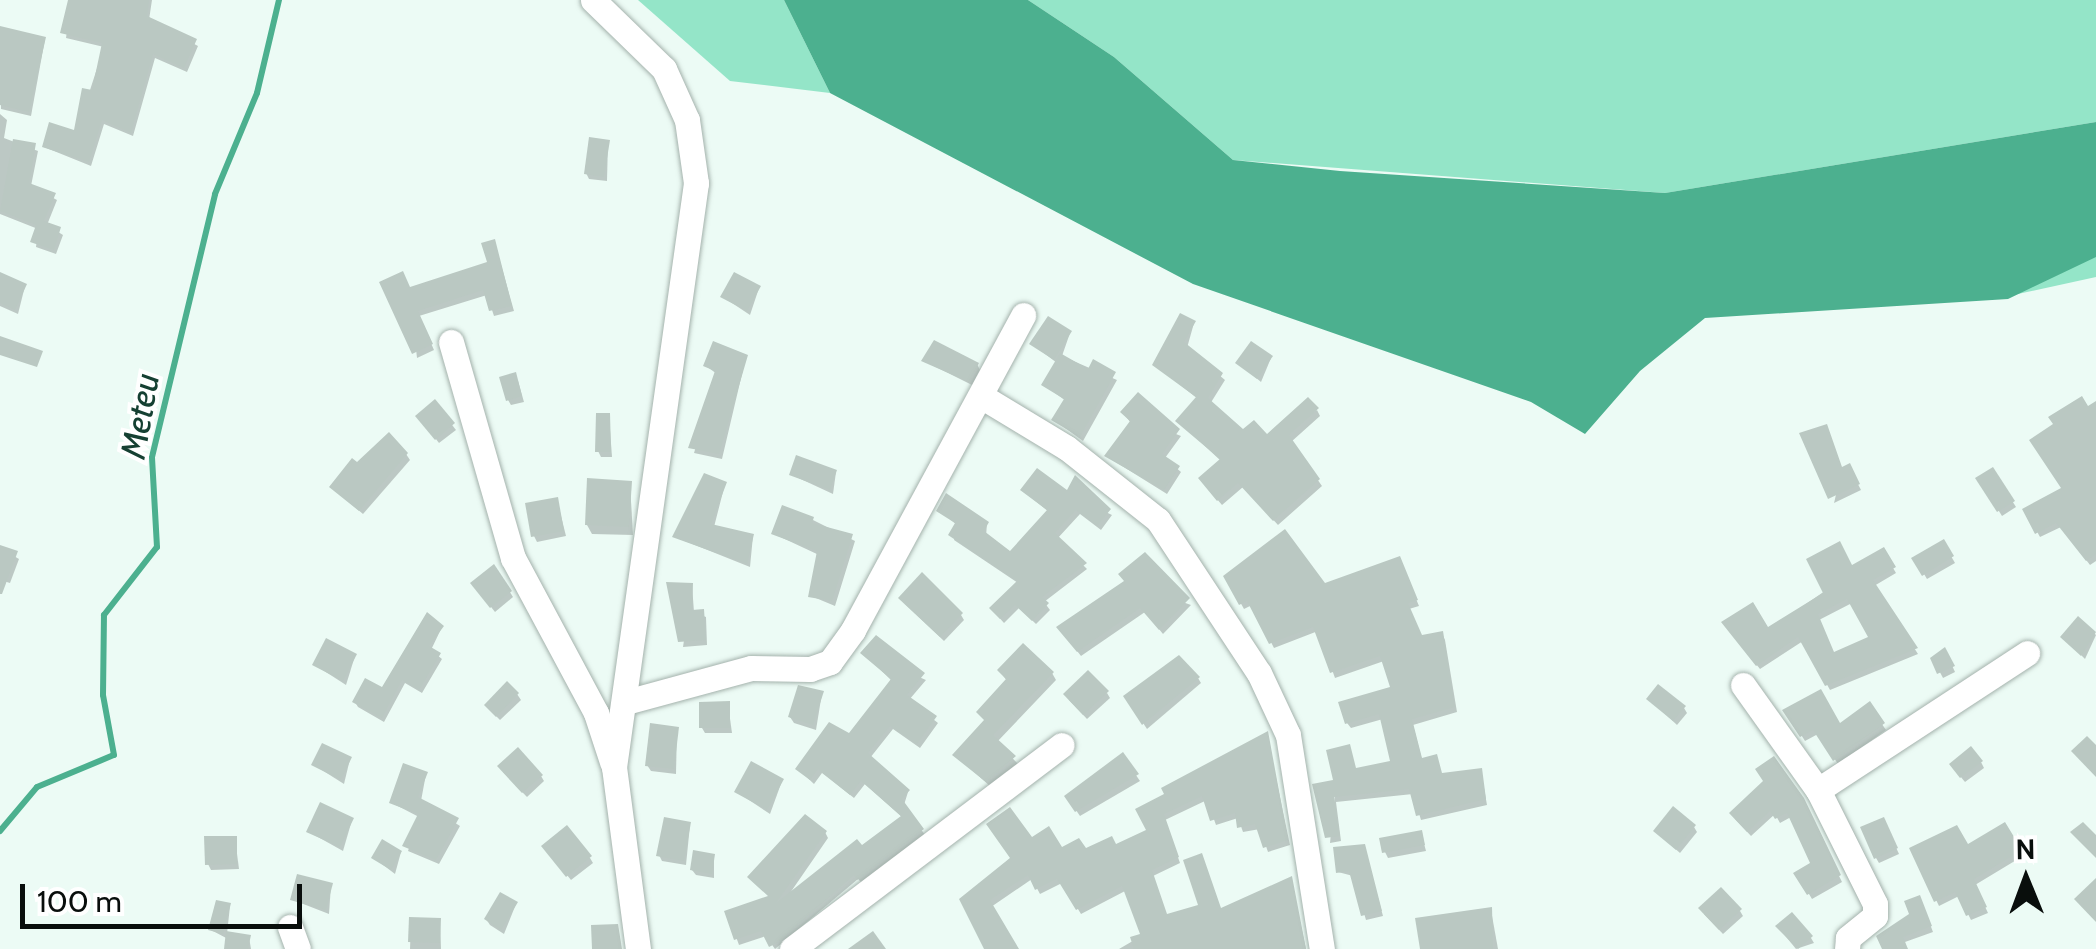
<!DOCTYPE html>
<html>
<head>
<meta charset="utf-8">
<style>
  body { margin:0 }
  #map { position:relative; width:2096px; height:949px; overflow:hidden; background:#ecfbf5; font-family:Cabin,sans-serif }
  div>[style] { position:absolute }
  .green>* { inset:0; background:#94e5c8 }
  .water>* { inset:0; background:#4cb08f }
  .shadow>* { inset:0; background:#0003 }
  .stream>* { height:6px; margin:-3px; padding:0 3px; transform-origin:3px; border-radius:3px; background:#4cb08f }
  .building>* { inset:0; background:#bac8c2 }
  .roads { filter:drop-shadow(0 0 2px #a4b2ac) drop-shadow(0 0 2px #a4b2ac) }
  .minor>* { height:25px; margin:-12.5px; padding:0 12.5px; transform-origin:12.5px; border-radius:12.5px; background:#fff }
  span { translate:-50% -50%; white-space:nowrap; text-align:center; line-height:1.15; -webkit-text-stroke:8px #fff; paint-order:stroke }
  .water-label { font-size:35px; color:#154032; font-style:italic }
  .north { position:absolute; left:1976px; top:829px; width:100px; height:100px; -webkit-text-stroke:8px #fff; paint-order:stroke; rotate:359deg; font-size:28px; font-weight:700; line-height:40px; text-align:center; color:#090e0c }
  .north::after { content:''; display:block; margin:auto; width:35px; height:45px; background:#090e0c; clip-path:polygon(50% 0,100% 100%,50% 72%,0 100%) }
  .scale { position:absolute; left:20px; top:884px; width:282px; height:45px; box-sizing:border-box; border:5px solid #090e0c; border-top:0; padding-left:12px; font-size:30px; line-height:35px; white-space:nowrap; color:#090e0c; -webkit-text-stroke:8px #fff; paint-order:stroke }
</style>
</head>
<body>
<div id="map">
  <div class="green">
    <i style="clip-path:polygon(638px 0,784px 0,830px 93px,730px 81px)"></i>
    <i style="clip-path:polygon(1028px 0,2096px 0,2096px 122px,1665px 193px,1233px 160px,1114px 57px)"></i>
    <i style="clip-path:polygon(2096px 255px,2096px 277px,1990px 300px)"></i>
  </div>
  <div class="water">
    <i style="clip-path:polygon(784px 0,1028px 0,1114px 57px,1233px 160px,1340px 171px,1665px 193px,2096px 122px,2096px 257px,2008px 299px,1705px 318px,1640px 371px,1585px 434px,1531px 402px,1193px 284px,830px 93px)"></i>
  </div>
  <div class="shadow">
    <i style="clip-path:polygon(71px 0,152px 0,149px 20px,198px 46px,187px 72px,155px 58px,133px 136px,104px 124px,91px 166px,44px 147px,76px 133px,104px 47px,66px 38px)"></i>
    <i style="clip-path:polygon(45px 39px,31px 116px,1px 109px,0 43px)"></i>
    <i style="clip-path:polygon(0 114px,7px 120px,4px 138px,38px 151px,31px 186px,57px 200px,47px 225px,63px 235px,56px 254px,36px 247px,38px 229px,0 214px)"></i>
    <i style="clip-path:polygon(608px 142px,607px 181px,589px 179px,586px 173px)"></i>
    <i style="clip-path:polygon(496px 247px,514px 311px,494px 316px,487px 295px,419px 316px,434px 350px,417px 358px,409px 289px,491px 263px)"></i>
    <i style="clip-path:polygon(25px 286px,18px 314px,0 306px,0 287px)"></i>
    <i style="clip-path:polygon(759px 288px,750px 315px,723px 297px)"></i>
    <i style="clip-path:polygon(1194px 323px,1187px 348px,1225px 380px,1210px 404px,1243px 432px,1267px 438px,1317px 410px,1320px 416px,1291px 442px,1322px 486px,1278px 525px,1243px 487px,1222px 505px,1204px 484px,1221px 461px,1178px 421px,1198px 399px,1155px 365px)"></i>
    <i style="clip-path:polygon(1070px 333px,1062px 356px,1117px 380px,1083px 441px,1054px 420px,1066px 401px,1044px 385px,1057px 363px,1032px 344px)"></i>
    <i style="clip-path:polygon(746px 357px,722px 459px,694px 453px,717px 374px,706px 366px)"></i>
    <i style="clip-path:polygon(1271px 358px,1261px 382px,1238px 363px)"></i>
    <i style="clip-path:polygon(924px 361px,977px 364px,980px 370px,972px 385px)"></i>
    <i style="clip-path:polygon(518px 381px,524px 402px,511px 405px,508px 400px)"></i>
    <i style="clip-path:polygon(435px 403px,456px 430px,439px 443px,422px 421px)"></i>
    <i style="clip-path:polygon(2096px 404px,2096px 561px,2090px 565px,2061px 527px,2040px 537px,2025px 510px,2064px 490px,2087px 409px)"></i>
    <i style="clip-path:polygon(1123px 413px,1181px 436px,1165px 458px,1181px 472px,1167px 494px,1106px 456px,1131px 423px)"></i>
    <i style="clip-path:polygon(609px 415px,612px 457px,601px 457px,598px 451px)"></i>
    <i style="clip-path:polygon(406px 454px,410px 460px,363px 514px,332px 488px,357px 465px)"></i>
    <i style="clip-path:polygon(1849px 467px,1861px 490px,1834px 503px,1842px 470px)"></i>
    <i style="clip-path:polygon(1993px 470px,2016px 507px,2002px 516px,1979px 479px)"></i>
    <i style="clip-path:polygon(836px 472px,833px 494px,792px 475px)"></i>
    <i style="clip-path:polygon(630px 483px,633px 535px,592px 534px,587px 525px)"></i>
    <i style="clip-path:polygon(725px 484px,714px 527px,753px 536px,750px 567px,675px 537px)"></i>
    <i style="clip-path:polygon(1023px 491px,1068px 494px,1112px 515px,1101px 530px,1080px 514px,1057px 539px,1087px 569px,1044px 602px,1050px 610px,1036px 624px,1019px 608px,1004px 623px,995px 613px,1018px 583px,954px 540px,957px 525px,939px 510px,987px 524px,986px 536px,1011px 554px,1049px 512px)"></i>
    <i style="clip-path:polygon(557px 500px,566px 536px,537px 542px,534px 536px)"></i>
    <i style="clip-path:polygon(813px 520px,855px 541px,835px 606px,811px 596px,819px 555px,774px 534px)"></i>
    <i style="clip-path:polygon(1943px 542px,1955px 563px,1927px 579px,1915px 559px)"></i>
    <i style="clip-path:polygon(0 548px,19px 559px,10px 583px,0 580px)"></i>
    <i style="clip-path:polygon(evenodd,1883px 551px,1896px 573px,1874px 586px,1918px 654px,1830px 690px,1803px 641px,1760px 669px,1727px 628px,1768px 630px,1883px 551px,1852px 603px,1872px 638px,1834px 654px,1819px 620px,1852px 603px)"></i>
    <i style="clip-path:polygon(1402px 565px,1419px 606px,1409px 609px,1421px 637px,1442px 634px,1445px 640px,1457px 712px,1413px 725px,1422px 760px,1442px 775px,1481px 771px,1487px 805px,1421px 820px,1413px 794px,1336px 802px,1341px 841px,1330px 843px,1336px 782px,1394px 763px,1383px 719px,1351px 728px,1347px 723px,1393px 689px,1384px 661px,1335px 678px,1318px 631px,1274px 648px,1252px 605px,1244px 609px,1226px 577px,1325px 586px)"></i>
    <i style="clip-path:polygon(494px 567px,513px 597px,495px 612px,477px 589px)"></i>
    <i style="clip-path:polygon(1126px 582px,1191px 605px,1163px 634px,1145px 612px,1081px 656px,1063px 633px)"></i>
    <i style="clip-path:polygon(692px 585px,694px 612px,706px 617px,707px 645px,683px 647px)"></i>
    <i style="clip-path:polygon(905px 604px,961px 615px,964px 620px,944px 641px)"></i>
    <i style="clip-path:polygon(2079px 620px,2096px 635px,2085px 659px,2063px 637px)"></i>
    <i style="clip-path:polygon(442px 627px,431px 650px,442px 659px,422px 693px,405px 683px,384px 722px,358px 707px,355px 702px,383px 691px)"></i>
    <i style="clip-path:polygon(1945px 650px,1955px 672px,1943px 678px,1933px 659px)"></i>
    <i style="clip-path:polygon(863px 653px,926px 680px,909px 700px,938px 723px,920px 748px,893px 729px,870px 758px,908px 792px,904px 805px,925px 835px,862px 883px,858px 879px,775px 949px,766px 936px,739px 945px,727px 912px,770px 897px,825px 832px,828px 838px,788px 896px,903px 818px,865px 784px,854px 798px,822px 773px,814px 784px,798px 769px,850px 736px,892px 681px)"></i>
    <i style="clip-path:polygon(355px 656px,346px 685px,315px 665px)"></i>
    <i style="clip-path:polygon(1000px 671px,1052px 673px,1056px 680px,997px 742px,1018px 764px,991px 787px,956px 756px,986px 722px,979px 712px,1007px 681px)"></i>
    <i style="clip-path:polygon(1198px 678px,1201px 683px,1147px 729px,1126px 697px)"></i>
    <i style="clip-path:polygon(822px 693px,816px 730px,794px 723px,790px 717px)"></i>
    <i style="clip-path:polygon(1107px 693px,1110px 698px,1087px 719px,1069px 700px)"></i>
    <i style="clip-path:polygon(517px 694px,521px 700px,500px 720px,490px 710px)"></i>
    <i style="clip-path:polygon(1649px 699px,1684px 708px,1687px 713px,1677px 725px)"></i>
    <i style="clip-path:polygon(728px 704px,732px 733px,705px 733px,702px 728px)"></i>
    <i style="clip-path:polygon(1869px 705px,1886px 730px,1838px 764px,1818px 734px,1805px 741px,1786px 711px,1839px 727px)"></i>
    <i style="clip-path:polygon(677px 729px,676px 774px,651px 771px,647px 765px)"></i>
    <i style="clip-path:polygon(1267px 735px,1290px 845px,1268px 852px,1260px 829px,1243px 832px,1238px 818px,1216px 825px,1207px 800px,1165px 820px,1180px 863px,1153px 876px,1167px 917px,1221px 911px,1291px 880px,1306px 949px,1119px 949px,1143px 935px,1127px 890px,1081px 914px,1062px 883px,1040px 894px,1032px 879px,991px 907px,1016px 949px,987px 949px,962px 899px,1032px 840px,1062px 851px,1115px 848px,1149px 831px,1138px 810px)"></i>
    <i style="clip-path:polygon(1123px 756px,1140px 781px,1080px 816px,1067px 797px)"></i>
    <i style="clip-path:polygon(350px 759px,344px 784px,314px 765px)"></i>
    <i style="clip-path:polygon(1981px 762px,1984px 768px,1965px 782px,1955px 770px)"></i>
    <i style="clip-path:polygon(503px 772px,541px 776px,544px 781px,527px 797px)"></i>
    <i style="clip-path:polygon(426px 774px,421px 801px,460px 826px,439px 864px,408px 851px,419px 817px,392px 803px)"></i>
    <i style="clip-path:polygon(782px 781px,770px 814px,737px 792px)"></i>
    <i style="clip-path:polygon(1802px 800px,1842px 882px,1812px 899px,1797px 874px,1813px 864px,1791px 817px,1780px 823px,1775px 814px,1751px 836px,1735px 819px)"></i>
    <i style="clip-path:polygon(352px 820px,343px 851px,309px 832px)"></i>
    <i style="clip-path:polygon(690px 825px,686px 865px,662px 861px,659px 855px)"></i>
    <i style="clip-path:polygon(1886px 825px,1899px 854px,1879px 863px,1876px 858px)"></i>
    <i style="clip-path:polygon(2004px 825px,2023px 856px,1975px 885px,1988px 913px,1971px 920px,1959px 896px,1939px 906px,1912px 850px,1967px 848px)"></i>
    <i style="clip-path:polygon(1694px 827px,1697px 832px,1680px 853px,1656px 832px)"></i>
    <i style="clip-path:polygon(1421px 832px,1426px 851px,1388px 858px,1385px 852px)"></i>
    <i style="clip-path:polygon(235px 838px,239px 869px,211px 870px,208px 864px)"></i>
    <i style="clip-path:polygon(1364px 846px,1383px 916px,1366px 920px,1353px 876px,1338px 872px)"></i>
    <i style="clip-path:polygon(401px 852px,395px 874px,374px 858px)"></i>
    <i style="clip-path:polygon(548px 852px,590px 858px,593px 863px,571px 880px)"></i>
    <i style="clip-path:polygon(714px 856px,714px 878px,696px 875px,692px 870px)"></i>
    <i style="clip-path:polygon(331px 885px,329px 914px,293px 900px)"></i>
    <i style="clip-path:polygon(1922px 903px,1933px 932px,1905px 942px,1906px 949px,1884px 949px)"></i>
    <i style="clip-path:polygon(516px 904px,504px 934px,490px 925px,486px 919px)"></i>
    <i style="clip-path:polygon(230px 906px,227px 934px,249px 937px,251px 949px,226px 949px,228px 939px,211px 930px)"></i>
    <i style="clip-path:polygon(1491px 910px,1498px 949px,1422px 949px)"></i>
    <i style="clip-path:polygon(1740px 911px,1743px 916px,1723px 934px,1704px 914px)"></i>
    <i style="clip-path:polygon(411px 920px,440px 920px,441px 949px,410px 949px)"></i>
    <i style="clip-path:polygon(1778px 927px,1811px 938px,1814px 943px,1796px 949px)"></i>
  </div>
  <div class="stream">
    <i style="left:0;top:831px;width:57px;rotate:-49.9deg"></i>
    <i style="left:37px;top:787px;width:83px;rotate:-22.6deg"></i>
    <i style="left:114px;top:755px;width:61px;rotate:-100.4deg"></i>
    <i style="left:103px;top:695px;width:80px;rotate:-89.3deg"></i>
    <i style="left:104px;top:615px;width:86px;rotate:-52.1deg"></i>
    <i style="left:157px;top:547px;width:90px;rotate:-93.2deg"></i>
    <i style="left:152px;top:457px;width:270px;rotate:-76.5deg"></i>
    <i style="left:215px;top:194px;width:109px;rotate:-67.4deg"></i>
    <i style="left:257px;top:93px;width:96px;rotate:-76.7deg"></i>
  </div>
  <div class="building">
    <i style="clip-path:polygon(68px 0,149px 0,147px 16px,197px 39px,184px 68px,153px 54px,131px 133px,102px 120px,89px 162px,42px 147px,49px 122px,74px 130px,82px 88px,92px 90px,102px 43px,60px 33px)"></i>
    <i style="clip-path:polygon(0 26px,46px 37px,29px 112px,0 105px)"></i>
    <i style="clip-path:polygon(589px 137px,610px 140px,604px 177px,584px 174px)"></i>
    <i style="clip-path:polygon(13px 139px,36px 143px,29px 183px,56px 193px,44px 221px,61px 227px,54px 250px,30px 242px,36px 225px,0 211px)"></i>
    <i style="clip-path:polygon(495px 239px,512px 306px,489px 311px,483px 290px,418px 311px,433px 344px,412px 354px,379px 282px,403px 271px,410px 287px,487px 262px,481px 243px)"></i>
    <i style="clip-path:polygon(0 272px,27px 284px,15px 310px,0 303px)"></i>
    <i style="clip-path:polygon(734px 272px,761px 286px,747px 311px,720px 297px)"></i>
    <i style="clip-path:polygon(1180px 313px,1196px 321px,1184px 342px,1223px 373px,1208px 398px,1243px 429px,1254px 420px,1267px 434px,1308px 397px,1319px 408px,1289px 435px,1320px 479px,1273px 521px,1238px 483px,1217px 501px,1198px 478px,1220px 459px,1175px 421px,1196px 397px,1152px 365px)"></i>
    <i style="clip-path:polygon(1048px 316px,1072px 331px,1054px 360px,1029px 344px)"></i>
    <i style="clip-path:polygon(0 336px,43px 351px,37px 367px,0 355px)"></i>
    <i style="clip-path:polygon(934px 340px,979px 363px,969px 382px,921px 361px)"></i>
    <i style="clip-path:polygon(713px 341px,748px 355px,719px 454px,688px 448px,715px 371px,703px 366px)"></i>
    <i style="clip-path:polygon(1251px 341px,1273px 356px,1257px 379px,1235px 363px)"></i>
    <i style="clip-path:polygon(1060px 353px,1088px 369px,1093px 359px,1116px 372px,1080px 437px,1051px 420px,1064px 399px,1041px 385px)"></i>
    <i style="clip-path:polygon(516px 372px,522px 396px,506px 401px,499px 377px)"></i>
    <i style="clip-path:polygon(1138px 392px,1180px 429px,1162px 454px,1180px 466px,1164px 490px,1104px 456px,1130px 421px,1120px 412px)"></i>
    <i style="clip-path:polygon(2082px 396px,2088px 406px,2096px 401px,2096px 554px,2086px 561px,2056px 523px,2035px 534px,2022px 509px,2061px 488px,2029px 440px,2053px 424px,2048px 417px)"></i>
    <i style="clip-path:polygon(435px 399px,455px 423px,435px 440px,415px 416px)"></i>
    <i style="clip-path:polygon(596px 413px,610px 413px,611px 452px,595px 452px)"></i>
    <i style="clip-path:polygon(1827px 424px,1842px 467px,1850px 463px,1860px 484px,1828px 499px,1799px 433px)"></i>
    <i style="clip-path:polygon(389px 432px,408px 453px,359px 511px,329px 487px,352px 458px,357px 462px)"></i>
    <i style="clip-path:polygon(796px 455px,837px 470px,830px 490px,789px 475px)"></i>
    <i style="clip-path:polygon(1993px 467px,2015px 501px,1997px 512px,1975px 478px)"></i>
    <i style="clip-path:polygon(1037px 468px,1067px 490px,1075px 475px,1111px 509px,1097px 526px,1076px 510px,1055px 533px,1087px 563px,1042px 597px,1049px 603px,1032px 621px,1015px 605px,1000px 619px,989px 608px,1017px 581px,948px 535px,955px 523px,936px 511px,946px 493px,989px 522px,984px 531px,1010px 551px,1047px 510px,1020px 490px)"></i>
    <i style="clip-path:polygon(704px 473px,727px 482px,711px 524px,754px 534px,747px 564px,672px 537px)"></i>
    <i style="clip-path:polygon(587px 478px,632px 481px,629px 527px,585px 525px)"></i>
    <i style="clip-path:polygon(558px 497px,564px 531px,531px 537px,525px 503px)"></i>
    <i style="clip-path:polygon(782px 505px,814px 517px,812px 523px,853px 534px,832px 601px,808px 597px,817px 551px,771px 534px)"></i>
    <i style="clip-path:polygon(1285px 529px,1325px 583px,1400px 556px,1418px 600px,1408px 603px,1422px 635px,1443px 631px,1455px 707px,1412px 719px,1422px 758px,1437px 754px,1442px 773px,1482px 768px,1486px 799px,1416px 816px,1409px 789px,1334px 797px,1340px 836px,1325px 838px,1312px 784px,1333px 780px,1326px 750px,1350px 744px,1356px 768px,1390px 761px,1379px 714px,1345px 724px,1338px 702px,1390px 687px,1380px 656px,1330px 673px,1313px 627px,1269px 644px,1247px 601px,1239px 605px,1223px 576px)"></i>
    <i style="clip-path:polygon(1944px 539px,1954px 556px,1922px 576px,1911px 558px)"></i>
    <i style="clip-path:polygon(evenodd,1840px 541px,1852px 565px,1884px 547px,1896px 567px,1873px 580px,1918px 648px,1825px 686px,1798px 637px,1756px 666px,1721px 622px,1753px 602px,1768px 627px,1823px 593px,1806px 559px,1840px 541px,1847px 599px,1868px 637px,1834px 652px,1818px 614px,1847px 599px)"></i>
    <i style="clip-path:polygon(0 545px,18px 551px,2px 594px,0 594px)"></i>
    <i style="clip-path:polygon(1145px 552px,1190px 598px,1159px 630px,1140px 608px,1077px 652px,1056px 627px,1124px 581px,1118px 574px)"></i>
    <i style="clip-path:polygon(494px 564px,512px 591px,490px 608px,470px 583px)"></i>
    <i style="clip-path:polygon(922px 572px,963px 613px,940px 637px,898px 598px)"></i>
    <i style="clip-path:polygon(666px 582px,693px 583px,692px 610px,704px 609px,706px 640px,678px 642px)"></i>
    <i style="clip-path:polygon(427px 612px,444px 626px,429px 646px,441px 653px,419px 690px,402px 680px,382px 718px,352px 702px,365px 678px,382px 687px)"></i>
    <i style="clip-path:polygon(2078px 616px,2096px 632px,2081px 656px,2060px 637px)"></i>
    <i style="clip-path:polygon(876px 635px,925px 673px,907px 695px,937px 716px,917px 744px,890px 726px,868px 753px,910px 790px,902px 799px,924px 829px,857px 880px,854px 875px,777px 943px,769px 947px,761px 931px,734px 940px,724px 911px,768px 896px,747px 877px,805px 814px,827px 831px,776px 903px,857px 839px,862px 845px,901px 816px,861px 781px,850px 795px,818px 769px,810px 780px,795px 769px,829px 722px,849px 733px,891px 679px,860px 653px)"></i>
    <i style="clip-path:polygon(326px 638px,357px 654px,343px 681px,312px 665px)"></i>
    <i style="clip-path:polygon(1023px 643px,1054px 672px,993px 735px,1016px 756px,986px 782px,952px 755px,984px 720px,976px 712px,1006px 679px,997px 670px)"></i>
    <i style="clip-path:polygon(1945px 647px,1955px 666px,1937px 674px,1930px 658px)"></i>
    <i style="clip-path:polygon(1179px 655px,1200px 677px,1142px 725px,1123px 696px)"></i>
    <i style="clip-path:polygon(1088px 670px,1109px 691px,1083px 715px,1063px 694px)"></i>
    <i style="clip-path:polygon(507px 681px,519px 693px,496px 717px,484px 705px)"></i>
    <i style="clip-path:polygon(1658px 684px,1686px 706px,1673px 721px,1646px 699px)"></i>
    <i style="clip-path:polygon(798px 685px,824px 691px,813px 725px,788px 717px)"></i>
    <i style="clip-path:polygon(1821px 689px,1840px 723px,1870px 701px,1885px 723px,1833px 761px,1813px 730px,1800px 737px,1782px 710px)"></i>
    <i style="clip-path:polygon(730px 701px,730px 728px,699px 728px,699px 702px)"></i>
    <i style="clip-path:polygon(650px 723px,679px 727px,674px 769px,645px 766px)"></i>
    <i style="clip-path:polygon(1268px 731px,1288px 840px,1263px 848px,1255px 824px,1237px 828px,1235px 813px,1210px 821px,1202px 796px,1164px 814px,1179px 857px,1152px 870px,1167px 914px,1198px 905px,1183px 860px,1202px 853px,1221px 908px,1292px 876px,1306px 949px,1134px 949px,1130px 937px,1140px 934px,1122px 886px,1076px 910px,1057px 879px,1035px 890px,1028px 875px,990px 900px,1019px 949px,984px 949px,959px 899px,1010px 858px,986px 824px,1010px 807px,1032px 837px,1049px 826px,1062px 847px,1079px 838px,1086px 848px,1112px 836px,1116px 844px,1146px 830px,1135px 809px,1164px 794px,1161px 788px)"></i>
    <i style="clip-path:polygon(2087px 736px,2096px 745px,2096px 777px,2071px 751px)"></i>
    <i style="clip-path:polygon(322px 743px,352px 757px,341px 780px,311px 765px)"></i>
    <i style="clip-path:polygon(1971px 746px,1983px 761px,1960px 778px,1949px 764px)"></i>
    <i style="clip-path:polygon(518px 747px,543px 775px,522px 793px,497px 766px)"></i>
    <i style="clip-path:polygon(1123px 752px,1139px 774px,1075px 812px,1064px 796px)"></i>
    <i style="clip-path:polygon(1774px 756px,1804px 798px,1841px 875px,1807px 895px,1793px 873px,1810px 863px,1787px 813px,1775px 819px,1770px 811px,1747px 832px,1729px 813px,1763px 781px,1755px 769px)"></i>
    <i style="clip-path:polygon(751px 761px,784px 779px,767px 810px,734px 792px)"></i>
    <i style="clip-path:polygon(403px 763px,428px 772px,418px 797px,459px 818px,436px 860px,402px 846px,418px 814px,389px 803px)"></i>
    <i style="clip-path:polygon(320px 802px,354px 818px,340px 847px,306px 832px)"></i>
    <i style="clip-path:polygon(1673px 806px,1696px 825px,1676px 850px,1653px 831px)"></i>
    <i style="clip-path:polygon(664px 817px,691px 822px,684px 861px,656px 856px)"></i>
    <i style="clip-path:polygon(1884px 817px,1898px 848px,1874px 859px,1860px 827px)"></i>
    <i style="clip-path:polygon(2005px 822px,2022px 850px,1974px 879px,1987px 907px,1966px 916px,1955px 892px,1934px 902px,1909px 848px,1957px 825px,1968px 844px)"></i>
    <i style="clip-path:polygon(2083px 822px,2096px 835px,2096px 858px,2070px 832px)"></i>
    <i style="clip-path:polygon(567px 825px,592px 856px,566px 877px,541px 846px)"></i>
    <i style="clip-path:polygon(1422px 830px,1425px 845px,1382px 853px,1379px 838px)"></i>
    <i style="clip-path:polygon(204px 836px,237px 836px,237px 864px,205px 865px)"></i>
    <i style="clip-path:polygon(382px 839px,402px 851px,391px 870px,371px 858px)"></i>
    <i style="clip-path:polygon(1365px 844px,1382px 911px,1361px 916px,1349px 871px,1336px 873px,1333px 847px)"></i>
    <i style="clip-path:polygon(693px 850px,715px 854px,712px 874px,690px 870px)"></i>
    <i style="clip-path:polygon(297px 874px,333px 883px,326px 910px,290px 900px)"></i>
    <i style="clip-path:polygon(2096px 878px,2096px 922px,2074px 899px)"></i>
    <i style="clip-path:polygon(1721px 887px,1742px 909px,1719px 930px,1698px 908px)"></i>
    <i style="clip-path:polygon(500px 892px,518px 902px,501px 930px,484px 919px)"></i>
    <i style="clip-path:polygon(1920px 895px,1932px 926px,1903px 937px,1908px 949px,1882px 949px,1876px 936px,1909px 914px,1904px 901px)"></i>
    <i style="clip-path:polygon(216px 900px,231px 903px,223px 934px,208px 930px)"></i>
    <i style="clip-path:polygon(1492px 907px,1493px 949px,1420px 949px,1415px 918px)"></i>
    <i style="clip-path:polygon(1792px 912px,1813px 936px,1798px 949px,1775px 926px)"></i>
    <i style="clip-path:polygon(409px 917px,441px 918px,440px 943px,408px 942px)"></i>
    <i style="clip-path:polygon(618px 924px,622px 949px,592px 949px,591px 925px)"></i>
    <i style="clip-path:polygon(226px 931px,251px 935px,248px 949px,224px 949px)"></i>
    <i style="clip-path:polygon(873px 931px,886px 949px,848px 949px)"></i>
  </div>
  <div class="roads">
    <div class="minor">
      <i style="left:593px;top:0;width:99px;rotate:44.2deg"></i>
      <i style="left:664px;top:69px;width:56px;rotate:65.7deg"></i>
      <i style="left:687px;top:120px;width:64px;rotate:81.9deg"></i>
      <i style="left:696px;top:183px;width:590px;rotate:97.99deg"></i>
      <i style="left:614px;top:767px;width:184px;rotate:82.5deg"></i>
      <i style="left:451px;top:342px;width:225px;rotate:74deg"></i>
      <i style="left:513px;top:558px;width:176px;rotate:61.8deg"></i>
      <i style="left:596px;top:713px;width:52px;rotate:71.9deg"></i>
      <i style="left:981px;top:396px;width:100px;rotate:31.2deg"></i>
      <i style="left:1067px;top:448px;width:116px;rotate:38.4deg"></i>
      <i style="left:1158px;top:520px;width:183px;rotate:56.6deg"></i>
      <i style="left:1259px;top:673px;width:68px;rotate:64.9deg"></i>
      <i style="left:1288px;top:735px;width:217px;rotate:81deg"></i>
      <i style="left:1743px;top:685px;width:129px;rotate:54.5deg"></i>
      <i style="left:1818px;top:790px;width:127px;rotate:63.4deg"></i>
      <i style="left:1875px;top:904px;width:12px;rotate:90deg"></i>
      <i style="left:1875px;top:916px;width:35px;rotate:141deg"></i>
      <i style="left:1848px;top:938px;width:11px;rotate:95deg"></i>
      <i style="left:626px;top:702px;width:130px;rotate:-15.2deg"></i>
      <i style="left:751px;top:668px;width:59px;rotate:1deg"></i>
      <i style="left:810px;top:669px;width:21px;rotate:-19deg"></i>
      <i style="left:830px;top:662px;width:39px;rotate:-54deg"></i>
      <i style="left:853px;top:630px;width:358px;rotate:-61.6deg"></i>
      <i style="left:1818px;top:790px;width:250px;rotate:-33.2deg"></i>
      <i style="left:290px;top:927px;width:23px;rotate:70deg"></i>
      <i style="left:792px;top:949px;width:338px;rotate:-37.1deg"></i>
    </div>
  </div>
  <div class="water-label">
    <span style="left:140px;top:416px;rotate:-80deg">Meteu</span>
  </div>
  <div class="north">N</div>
  <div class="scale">100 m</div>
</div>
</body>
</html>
